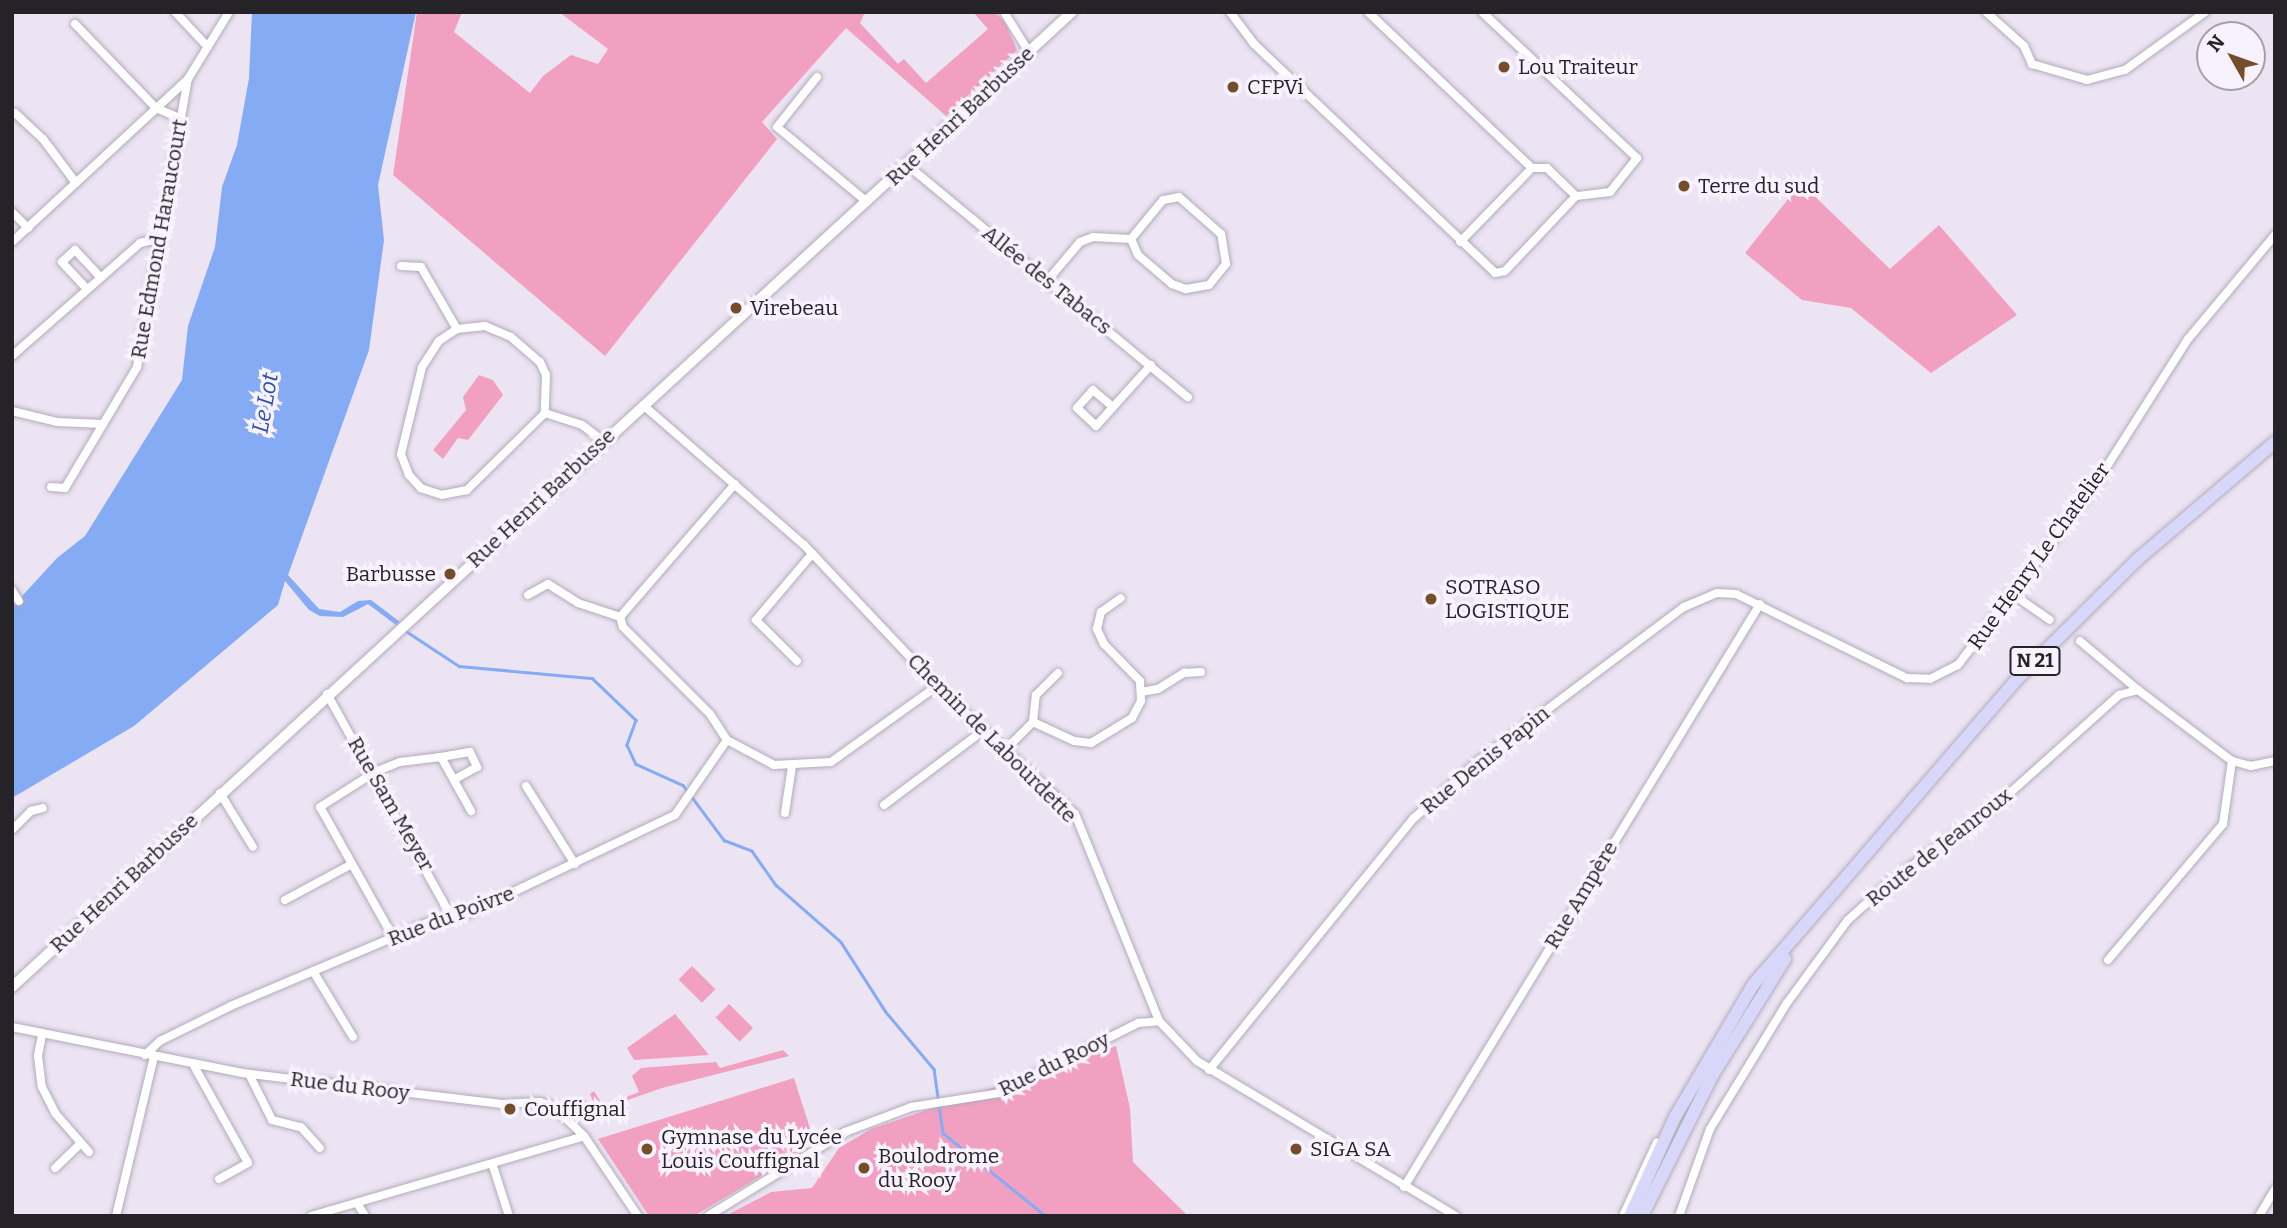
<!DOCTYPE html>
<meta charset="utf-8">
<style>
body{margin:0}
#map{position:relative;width:2287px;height:1228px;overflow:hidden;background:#ece4f3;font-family:Bitter,serif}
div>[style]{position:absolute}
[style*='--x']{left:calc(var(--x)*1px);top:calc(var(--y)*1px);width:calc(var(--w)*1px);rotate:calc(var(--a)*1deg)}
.green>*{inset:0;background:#f2a0c2;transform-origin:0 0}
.water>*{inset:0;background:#85abf5}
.stream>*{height:2.5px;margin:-1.25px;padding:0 1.25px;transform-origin:1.25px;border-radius:1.25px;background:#85abf5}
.roads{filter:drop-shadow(0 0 2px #b2abb9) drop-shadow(0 0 2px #b2abb9)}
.street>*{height:8px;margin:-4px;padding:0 4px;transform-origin:4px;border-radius:4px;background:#fff}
.secondary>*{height:10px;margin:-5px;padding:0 5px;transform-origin:5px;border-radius:5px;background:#fff}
.primary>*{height:12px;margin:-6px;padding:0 6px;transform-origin:6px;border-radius:6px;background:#d8d7f9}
.dots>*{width:19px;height:19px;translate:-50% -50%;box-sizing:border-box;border:4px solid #f8f2fe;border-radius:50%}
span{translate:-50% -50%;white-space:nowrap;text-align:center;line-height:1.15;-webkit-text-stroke:7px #f8f2fe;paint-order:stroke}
.shield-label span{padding:2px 5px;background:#f8f2fe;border:2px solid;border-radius:5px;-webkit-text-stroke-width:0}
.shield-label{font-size:19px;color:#252228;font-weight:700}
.poi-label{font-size:21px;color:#252228}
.left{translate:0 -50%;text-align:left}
.right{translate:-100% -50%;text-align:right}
.street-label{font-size:21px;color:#252228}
.water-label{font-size:23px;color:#2a51a6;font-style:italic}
.frame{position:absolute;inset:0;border:14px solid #252228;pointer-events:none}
.north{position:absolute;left:2196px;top:21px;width:70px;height:70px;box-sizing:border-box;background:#f8f2fe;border:2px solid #a49fa8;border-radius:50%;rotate:310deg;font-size:19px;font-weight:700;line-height:28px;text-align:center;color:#252228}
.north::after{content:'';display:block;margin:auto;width:24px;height:32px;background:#744d2a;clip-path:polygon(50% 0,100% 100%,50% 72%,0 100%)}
</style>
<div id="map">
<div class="green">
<div style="clip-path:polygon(417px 12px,462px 12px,454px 32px,530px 93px,543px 76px,571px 55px,598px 64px,608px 49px,559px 12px,865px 12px,860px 23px,898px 64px,904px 59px,926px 83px,988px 29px,973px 12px,994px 12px,1005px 22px,1017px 50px,946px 116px,846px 28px,762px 122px,777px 139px,605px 356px,393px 175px)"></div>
<div style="clip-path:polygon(1801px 183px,1890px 269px,1939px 225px,2017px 315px,1931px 373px,1851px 308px,1802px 300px,1745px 253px)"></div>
<div style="clip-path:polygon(479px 375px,493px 380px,503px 395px,468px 440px,458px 438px,443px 459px,433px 450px,466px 410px,463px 397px)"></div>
<div style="left:692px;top:966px;width:33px;height:19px;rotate:45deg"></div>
<div style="left:729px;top:1004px;width:34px;height:19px;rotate:45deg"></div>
<div style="clip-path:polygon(675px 1014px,709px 1055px,634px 1060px,627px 1048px)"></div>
<div style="clip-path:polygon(1116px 1046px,1130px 1108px,1133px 1162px,1188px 1216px,725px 1216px,771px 1192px,812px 1188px,839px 1148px,871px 1129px)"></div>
<div style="clip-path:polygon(783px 1050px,789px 1056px,662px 1088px,605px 1108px,607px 1115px,584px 1120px,577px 1106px,585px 1099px,590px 1110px,596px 1107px,590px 1094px,594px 1091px,603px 1106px,639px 1092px,632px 1076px,641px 1068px,716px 1062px,720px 1068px)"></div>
<div style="clip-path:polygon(794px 1078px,815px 1144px,694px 1216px,649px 1216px,598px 1139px)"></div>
</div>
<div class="water">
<div style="clip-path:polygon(252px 12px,416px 12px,378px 185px,384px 240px,369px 350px,288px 575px,319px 609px,340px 612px,358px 601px,371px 600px,400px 622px,396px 625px,368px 604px,343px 617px,320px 616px,309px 610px,285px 581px,278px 605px,134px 726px,12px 798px,12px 607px,57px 558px,85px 536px,182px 380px,188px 326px,215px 247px,222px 187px,237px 145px,249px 78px)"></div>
</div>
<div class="stream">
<div style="--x:406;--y:631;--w:64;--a:33.4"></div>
<div style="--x:459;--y:666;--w:134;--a:5.2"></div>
<div style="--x:592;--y:678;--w:61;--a:43.7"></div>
<div style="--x:636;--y:720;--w:27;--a:110"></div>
<div style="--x:627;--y:745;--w:21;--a:65"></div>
<div style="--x:636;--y:764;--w:51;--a:24.1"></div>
<div style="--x:683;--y:785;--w:69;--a:53.3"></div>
<div style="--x:724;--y:840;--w:30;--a:21"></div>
<div style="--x:752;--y:851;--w:42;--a:54.8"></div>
<div style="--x:776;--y:885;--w:86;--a:41.2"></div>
<div style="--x:841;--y:942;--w:83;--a:57.3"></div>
<div style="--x:886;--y:1012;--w:75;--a:49.9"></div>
<div style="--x:934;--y:1069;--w:65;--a:82"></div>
<div style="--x:943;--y:1133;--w:132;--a:38.9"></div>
</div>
<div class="roads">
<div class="street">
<div style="--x:175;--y:12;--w:48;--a:46.7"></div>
<div style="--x:1004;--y:12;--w:47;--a:58"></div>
<div style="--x:1230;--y:12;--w:39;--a:53"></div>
<div style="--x:1253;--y:43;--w:334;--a:43.5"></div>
<div style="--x:1495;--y:273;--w:10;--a:-11"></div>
<div style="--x:1505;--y:271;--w:103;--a:-46.6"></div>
<div style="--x:1368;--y:12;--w:226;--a:43.6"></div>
<div style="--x:1532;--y:168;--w:103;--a:134.2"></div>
<div style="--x:1482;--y:12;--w:213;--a:43.3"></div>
<div style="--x:1637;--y:158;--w:43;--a:128.5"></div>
<div style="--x:1610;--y:192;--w:34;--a:173"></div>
<div style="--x:1986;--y:12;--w:51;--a:41.8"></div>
<div style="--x:2024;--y:46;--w:20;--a:66"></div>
<div style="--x:2032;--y:64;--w:57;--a:16.2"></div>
<div style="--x:2087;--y:80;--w:39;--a:-15"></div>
<div style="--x:2125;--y:70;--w:99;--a:-35.9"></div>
<div style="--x:75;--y:24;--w:117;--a:46"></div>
<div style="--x:156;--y:108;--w:28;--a:23"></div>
<div style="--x:817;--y:77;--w:64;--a:128.7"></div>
<div style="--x:777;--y:127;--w:117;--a:39.8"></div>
<div style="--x:15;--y:113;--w:38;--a:43"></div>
<div style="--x:43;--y:139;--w:55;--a:53.1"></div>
<div style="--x:906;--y:164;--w:366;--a:39.6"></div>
<div style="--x:1532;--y:168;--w:15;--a:0"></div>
<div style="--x:1547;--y:168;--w:40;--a:44"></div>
<div style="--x:12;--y:212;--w:23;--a:45"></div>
<div style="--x:12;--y:242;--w:238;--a:-42.8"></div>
<div style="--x:401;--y:266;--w:20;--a:3"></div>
<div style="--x:421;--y:267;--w:72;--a:59.9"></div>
<div style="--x:1047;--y:281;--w:51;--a:-49.8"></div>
<div style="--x:1080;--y:242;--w:14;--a:-21"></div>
<div style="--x:1093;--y:237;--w:38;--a:3"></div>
<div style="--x:1131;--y:239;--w:17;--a:66"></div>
<div style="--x:1138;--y:255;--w:45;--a:40.5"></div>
<div style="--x:1172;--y:284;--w:15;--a:20"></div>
<div style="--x:1186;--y:289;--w:23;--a:-10"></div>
<div style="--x:1209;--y:285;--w:27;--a:-51"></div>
<div style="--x:1226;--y:264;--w:30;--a:-99"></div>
<div style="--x:1221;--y:234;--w:56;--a:-138.6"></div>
<div style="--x:1179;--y:197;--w:16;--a:169"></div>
<div style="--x:1163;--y:200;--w:50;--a:129.4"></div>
<div style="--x:87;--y:289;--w:37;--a:-133"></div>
<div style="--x:62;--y:262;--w:18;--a:-43"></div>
<div style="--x:75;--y:250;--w:37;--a:47"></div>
<div style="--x:485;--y:326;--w:28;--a:23"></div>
<div style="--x:511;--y:337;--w:38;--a:41"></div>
<div style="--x:540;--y:362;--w:14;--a:65"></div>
<div style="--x:546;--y:375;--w:38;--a:92"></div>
<div style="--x:545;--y:413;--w:110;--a:135.4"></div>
<div style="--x:467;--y:490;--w:25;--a:169"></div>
<div style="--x:442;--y:495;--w:22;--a:-162"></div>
<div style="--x:421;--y:488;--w:18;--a:-133"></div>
<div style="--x:409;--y:475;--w:22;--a:-111"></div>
<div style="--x:401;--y:454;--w:89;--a:-76.4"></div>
<div style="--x:422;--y:367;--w:31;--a:-57"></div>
<div style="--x:439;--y:341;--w:22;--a:-34"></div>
<div style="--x:457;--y:329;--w:28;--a:-6"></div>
<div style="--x:12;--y:356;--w:171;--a:-41.4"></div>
<div style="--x:140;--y:243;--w:23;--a:-13"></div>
<div style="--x:643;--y:405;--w:213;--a:41"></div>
<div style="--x:804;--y:545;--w:201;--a:46.6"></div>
<div style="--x:942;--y:691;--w:181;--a:42.8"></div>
<div style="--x:1075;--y:814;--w:223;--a:67.9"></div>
<div style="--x:1159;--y:1021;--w:55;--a:46.5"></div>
<div style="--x:1197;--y:1061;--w:302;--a:30.9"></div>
<div style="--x:1113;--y:407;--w:26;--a:-140"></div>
<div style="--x:1093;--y:390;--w:24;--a:132"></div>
<div style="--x:1077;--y:408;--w:26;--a:43"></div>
<div style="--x:1096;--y:426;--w:82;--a:-48"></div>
<div style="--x:12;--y:411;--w:46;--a:13.7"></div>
<div style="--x:57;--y:422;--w:46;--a:2.5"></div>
<div style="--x:545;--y:413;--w:39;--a:18"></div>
<div style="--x:582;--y:425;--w:25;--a:37"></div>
<div style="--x:735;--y:484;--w:176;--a:130.8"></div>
<div style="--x:620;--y:617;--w:10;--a:73"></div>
<div style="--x:623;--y:627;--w:123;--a:45"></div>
<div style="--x:710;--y:714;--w:31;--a:57"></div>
<div style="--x:727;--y:740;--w:53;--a:28"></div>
<div style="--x:774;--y:765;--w:57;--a:-3"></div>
<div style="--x:831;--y:762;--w:130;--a:-35.6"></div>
<div style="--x:51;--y:487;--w:14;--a:4"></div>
<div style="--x:65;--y:488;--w:141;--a:-59.2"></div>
<div style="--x:137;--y:367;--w:292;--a:-80"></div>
<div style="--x:188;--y:79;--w:79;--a:-58.5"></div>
<div style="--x:12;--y:590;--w:13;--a:58"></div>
<div style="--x:2011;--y:593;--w:47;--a:34.7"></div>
<div style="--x:528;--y:595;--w:23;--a:-29"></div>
<div style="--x:548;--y:584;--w:36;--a:32"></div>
<div style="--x:578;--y:603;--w:44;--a:18.4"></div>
<div style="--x:2080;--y:641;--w:76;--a:40.2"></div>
<div style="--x:797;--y:661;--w:58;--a:-135"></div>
<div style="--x:756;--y:620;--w:87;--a:-49.7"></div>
<div style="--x:1141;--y:692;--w:17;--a:-10"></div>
<div style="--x:1158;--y:689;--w:31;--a:-32"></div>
<div style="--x:1184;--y:673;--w:17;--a:-3"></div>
<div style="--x:327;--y:694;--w:254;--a:60.8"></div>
<div style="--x:1033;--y:722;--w:27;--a:-84"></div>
<div style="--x:1036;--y:695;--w:31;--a:-45"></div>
<div style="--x:1005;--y:750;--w:40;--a:-45"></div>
<div style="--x:1033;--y:722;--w:45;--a:24.9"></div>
<div style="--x:1074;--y:741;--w:17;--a:7"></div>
<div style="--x:1091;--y:743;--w:48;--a:-31.4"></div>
<div style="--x:1132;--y:718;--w:19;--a:-62"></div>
<div style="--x:1141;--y:701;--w:20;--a:-93"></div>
<div style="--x:1140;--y:681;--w:52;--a:-134.2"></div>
<div style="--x:1104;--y:644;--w:17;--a:-115"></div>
<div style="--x:1097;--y:629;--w:17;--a:-77"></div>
<div style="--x:1101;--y:612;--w:24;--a:-35"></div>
<div style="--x:441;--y:757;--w:29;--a:-10"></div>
<div style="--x:470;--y:752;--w:17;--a:65"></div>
<div style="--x:477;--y:767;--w:26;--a:151"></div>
<div style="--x:526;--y:786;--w:92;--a:57.9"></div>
<div style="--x:220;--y:793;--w:63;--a:58.6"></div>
<div style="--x:884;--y:805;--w:125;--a:-36.9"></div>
<div style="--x:785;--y:813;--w:48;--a:-81.5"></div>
<div style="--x:12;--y:830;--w:27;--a:-45"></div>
<div style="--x:31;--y:811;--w:12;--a:-14"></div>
<div style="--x:285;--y:900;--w:76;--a:-28.2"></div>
<div style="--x:393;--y:937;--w:149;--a:-119.3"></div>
<div style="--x:320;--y:807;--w:65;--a:-32.5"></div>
<div style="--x:375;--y:772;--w:27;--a:-22"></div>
<div style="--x:400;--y:762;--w:41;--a:-7"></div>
<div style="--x:441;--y:757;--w:62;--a:60.9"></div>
<div style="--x:2108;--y:960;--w:178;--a:-49.8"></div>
<div style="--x:2223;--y:824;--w:64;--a:-81.9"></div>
<div style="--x:313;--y:971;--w:77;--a:58.8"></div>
<div style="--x:12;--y:1027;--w:235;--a:11.3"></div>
<div style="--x:242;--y:1073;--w:262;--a:6.8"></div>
<div style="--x:502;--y:1104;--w:38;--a:-3"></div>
<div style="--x:540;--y:1102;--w:15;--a:20"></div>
<div style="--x:554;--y:1107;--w:42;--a:44"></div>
<div style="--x:584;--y:1136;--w:97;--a:56"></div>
<div style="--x:42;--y:1035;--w:21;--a:101"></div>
<div style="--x:38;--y:1056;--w:31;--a:83"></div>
<div style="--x:42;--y:1087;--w:29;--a:63"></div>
<div style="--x:55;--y:1113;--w:40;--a:49"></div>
<div style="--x:81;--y:1143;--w:36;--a:136"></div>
<div style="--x:145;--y:1055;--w:21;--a:-43"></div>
<div style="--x:160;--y:1041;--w:81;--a:-26.3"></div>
<div style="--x:233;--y:1005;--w:216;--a:-22.9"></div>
<div style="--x:432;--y:921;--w:31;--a:-9"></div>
<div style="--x:463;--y:916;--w:235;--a:-25.5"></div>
<div style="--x:675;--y:815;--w:91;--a:-55.3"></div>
<div style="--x:193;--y:1064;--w:113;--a:60.9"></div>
<div style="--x:248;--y:1163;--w:33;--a:151"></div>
<div style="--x:1209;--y:1070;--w:325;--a:-50.9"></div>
<div style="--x:1414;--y:818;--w:83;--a:-41.6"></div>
<div style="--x:1476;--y:763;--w:260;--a:-36.9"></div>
<div style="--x:1684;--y:607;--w:36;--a:-23"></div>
<div style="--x:1717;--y:593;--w:19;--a:3"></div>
<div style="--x:1736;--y:594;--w:191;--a:26.2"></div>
<div style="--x:1907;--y:678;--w:23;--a:2"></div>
<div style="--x:1930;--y:679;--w:31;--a:-27"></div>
<div style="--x:1958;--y:665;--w:226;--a:-52.7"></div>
<div style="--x:2095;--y:485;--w:173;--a:-57.5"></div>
<div style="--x:2188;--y:339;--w:136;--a:-50.1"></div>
<div style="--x:249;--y:1074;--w:51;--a:63.4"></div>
<div style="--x:272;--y:1120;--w:30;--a:14"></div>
<div style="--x:301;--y:1127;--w:28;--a:48"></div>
<div style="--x:81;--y:1143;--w:12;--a:48"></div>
<div style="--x:493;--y:1166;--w:52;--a:72.3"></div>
<div style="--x:1404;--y:1187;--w:683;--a:-58.59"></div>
<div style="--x:357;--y:1203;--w:15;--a:58"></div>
<div style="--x:116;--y:1216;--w:164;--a:-76.6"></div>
<div style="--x:311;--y:1216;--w:284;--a:-16.3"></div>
<div style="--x:708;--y:1216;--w:161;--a:-31.5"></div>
<div style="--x:845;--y:1132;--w:71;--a:-20.7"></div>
<div style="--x:911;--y:1107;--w:89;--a:-9"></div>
<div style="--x:999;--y:1093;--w:156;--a:-26.7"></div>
<div style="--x:1138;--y:1023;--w:21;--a:-5"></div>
<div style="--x:1623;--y:1216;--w:81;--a:-65.3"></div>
<div style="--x:1679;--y:1216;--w:92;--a:-70.4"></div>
<div style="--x:1710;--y:1129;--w:148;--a:-58.6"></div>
<div style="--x:1787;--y:1003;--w:103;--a:-53.7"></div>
<div style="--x:1848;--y:920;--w:57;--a:-42.1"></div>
<div style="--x:1890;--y:882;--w:137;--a:-36.1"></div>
<div style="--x:2001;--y:801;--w:159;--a:-41.9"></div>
<div style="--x:2119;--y:695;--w:20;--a:-15"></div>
<div style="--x:2138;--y:690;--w:118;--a:37.1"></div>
<div style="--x:2232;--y:761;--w:20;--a:15"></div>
<div style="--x:2251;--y:766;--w:25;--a:-12"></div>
<div style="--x:2259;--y:1216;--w:31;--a:-59"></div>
</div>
<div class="secondary">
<div style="--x:12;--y:987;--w:1440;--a:-42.61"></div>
</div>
<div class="primary">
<div style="--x:1630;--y:1216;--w:109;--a:-65.6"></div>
<div style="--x:1675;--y:1117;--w:153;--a:-59.4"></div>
<div style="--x:1753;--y:985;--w:406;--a:-49.2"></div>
<div style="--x:2018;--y:678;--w:169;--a:-44.8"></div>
<div style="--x:2138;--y:559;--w:180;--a:-40.5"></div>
<div style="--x:1642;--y:1216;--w:157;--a:-63.4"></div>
<div style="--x:1712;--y:1076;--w:138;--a:-58"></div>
</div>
</div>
<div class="dots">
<div style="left:1504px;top:67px;background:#744d2a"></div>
<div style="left:1233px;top:87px;background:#744d2a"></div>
<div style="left:1684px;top:186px;background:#744d2a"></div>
<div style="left:736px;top:308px;background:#744d2a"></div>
<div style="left:450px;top:574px;background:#744d2a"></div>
<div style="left:1431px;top:599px;background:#744d2a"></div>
<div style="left:510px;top:1109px;background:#744d2a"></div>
<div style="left:647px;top:1149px;background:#744d2a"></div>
<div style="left:1296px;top:1149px;background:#744d2a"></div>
<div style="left:864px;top:1168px;background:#744d2a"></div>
</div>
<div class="shield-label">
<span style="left:2035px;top:661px">N 21</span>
</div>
<div class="poi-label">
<span class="left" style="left:1518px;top:67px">Lou Traiteur</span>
<span class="left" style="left:1247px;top:87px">CFPVi</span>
<span class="left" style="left:1698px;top:186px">Terre du sud</span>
<span class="left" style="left:750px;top:308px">Virebeau</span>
<span class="right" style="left:436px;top:574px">Barbusse</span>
<span class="left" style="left:1445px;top:599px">SOTRASO<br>LOGISTIQUE</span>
<span class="left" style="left:524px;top:1109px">Couffignal</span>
<span class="left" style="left:661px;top:1149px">Gymnase du Lycée<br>Louis Couffignal</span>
<span class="left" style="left:1310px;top:1149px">SIGA SA</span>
<span class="left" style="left:878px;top:1168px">Boulodrome<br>du Rooy</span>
</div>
<div class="street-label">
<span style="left:960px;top:116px;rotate:-43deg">Rue Henri Barbusse</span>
<span style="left:159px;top:239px;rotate:-80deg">Rue Edmond Haraucourt</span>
<span style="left:1047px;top:280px;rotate:39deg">Allée des Tabacs</span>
<span style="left:541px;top:498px;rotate:-43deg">Rue Henri Barbusse</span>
<span style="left:2039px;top:556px;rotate:-54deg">Rue Henry Le Chatelier</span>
<span style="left:992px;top:738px;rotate:45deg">Chemin de Labourdette</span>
<span style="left:1485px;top:760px;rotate:-39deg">Rue Denis Papin</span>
<span style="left:391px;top:804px;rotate:60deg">Rue Sam Meyer</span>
<span style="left:1939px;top:847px;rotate:-38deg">Route de Jeanroux</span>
<span style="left:124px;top:883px;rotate:-43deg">Rue Henri Barbusse</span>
<span style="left:1581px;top:895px;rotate:-59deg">Rue Ampère</span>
<span style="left:451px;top:916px;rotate:-21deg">Rue du Poivre</span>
<span style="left:1054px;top:1064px;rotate:-26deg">Rue du Rooy</span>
<span style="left:350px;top:1086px;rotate:7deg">Rue du Rooy</span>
</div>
<div class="water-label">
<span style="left:265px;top:403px;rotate:-80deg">Le Lot</span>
</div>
<div class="frame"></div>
<div class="north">N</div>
</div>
